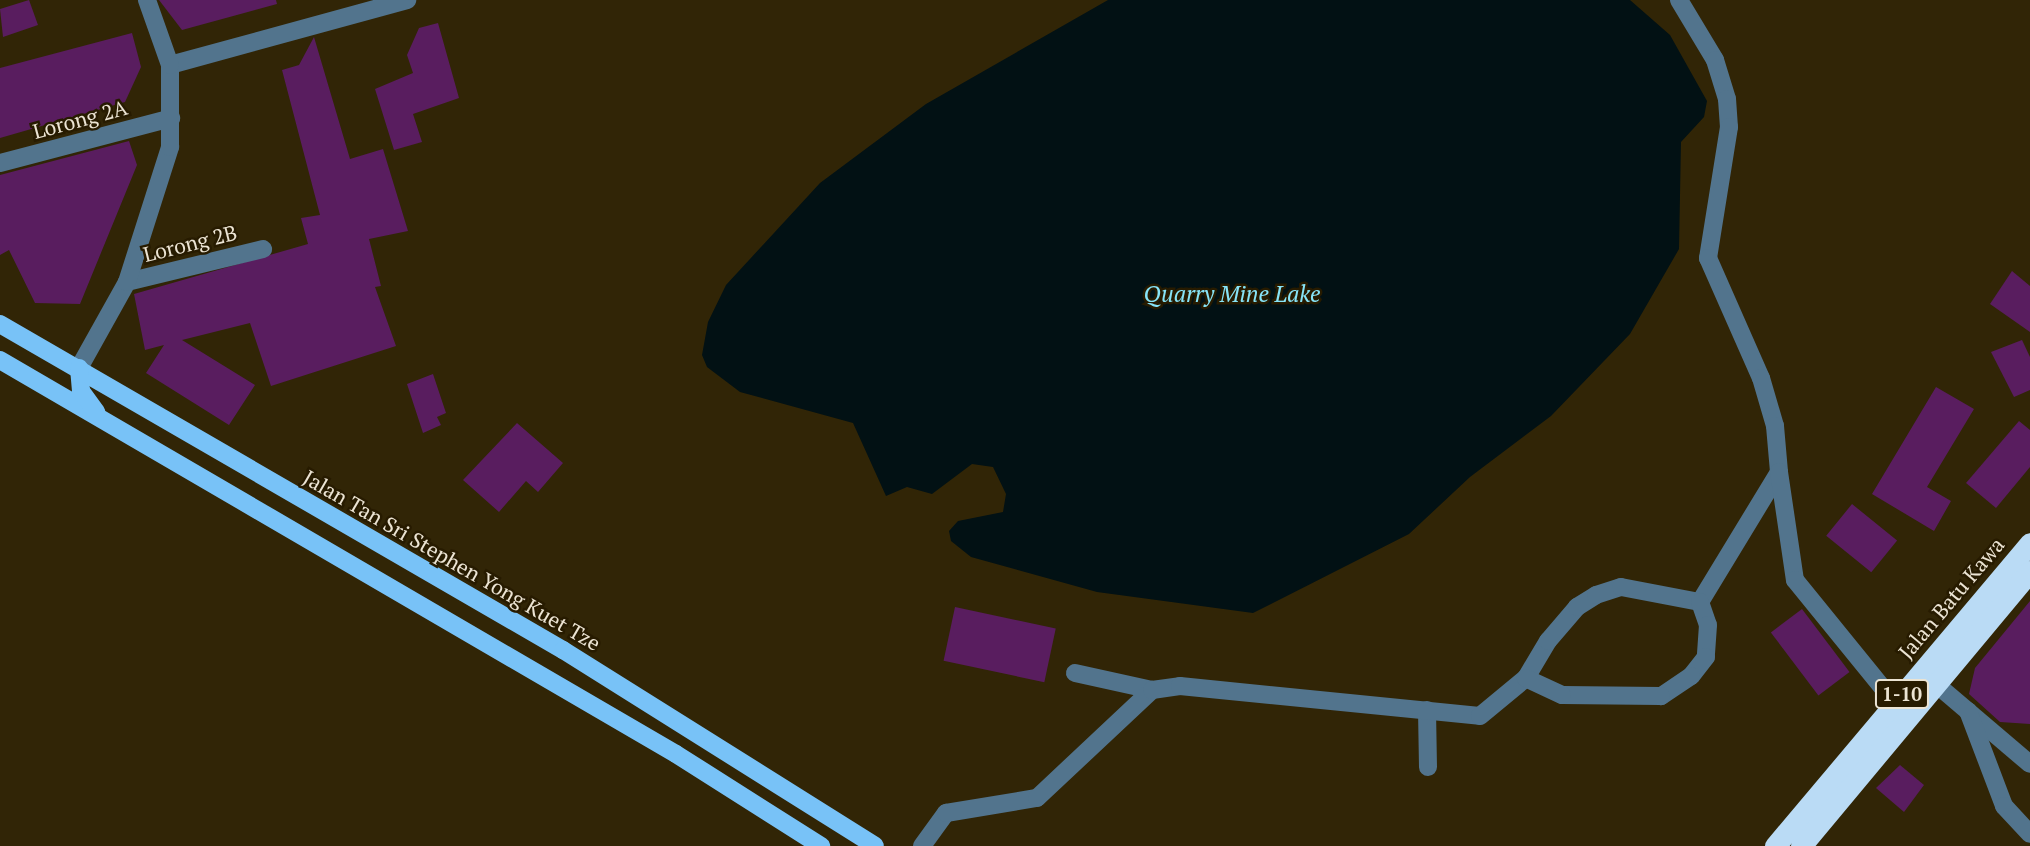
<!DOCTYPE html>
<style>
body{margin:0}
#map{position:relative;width:2030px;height:846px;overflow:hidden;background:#312506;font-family:"PT Serif",serif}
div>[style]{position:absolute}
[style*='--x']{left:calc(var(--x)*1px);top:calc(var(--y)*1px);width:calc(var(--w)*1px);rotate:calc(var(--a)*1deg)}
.water>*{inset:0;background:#021114}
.building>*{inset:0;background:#591d5f;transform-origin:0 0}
.minor>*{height:18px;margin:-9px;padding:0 9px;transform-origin:9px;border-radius:9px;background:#52748d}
.major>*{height:18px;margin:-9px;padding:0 9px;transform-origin:9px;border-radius:9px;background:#78c2f7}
.highway>*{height:21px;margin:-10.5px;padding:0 10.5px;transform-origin:10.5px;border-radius:10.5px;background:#badbf5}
span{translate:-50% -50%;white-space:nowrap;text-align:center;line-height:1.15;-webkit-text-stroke:5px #271b00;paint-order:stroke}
.shield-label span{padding:2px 5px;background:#271b00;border:2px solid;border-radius:5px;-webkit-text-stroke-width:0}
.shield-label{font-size:19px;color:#ece4d3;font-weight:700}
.street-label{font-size:21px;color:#ece4d3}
.water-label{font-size:23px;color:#87e4f7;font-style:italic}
</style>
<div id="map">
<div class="water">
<div style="clip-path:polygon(1108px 0,1630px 0,1670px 35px,1707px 101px,1704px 117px,1681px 142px,1679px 249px,1630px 334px,1551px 416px,1470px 477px,1409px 534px,1253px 613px,1097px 592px,971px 557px,951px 541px,949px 531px,958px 521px,1003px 512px,1006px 494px,993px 467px,972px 464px,932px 494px,907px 487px,886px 496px,853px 423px,740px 392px,707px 367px,702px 355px,708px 322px,726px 285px,820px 183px,926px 104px)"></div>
</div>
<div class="building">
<div style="clip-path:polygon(29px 0,38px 25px,3px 37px,0 9px)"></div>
<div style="clip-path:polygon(159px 0,276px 0,277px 4px,182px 30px)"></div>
<div style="clip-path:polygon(438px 23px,459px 98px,413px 114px,422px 142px,394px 150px,375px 89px,413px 73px,407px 55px,419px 28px)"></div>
<div style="clip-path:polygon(132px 33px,141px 67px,125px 102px,0 138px,0 68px)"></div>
<div style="clip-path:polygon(314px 37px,350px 159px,383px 149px,408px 231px,369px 239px,381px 286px,375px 287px,396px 346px,271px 386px,250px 323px,182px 340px,255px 385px,229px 425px,146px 373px,164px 345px,145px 350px,134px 294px,308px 244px,301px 218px,320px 215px,282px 70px,299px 65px)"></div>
<div style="clip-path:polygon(129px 141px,137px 165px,80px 304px,35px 303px,9px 250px,0 255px,0 175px)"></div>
<div style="clip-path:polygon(2012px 271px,2030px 286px,2030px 332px,1990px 304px)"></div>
<div style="clip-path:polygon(2022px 340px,2030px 357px,2030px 390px,2014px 397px,1991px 352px)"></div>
<div style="clip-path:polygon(433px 374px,446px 413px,437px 417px,441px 425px,423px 433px,407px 384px)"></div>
<div style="clip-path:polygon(1936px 387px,1974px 409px,1927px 487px,1951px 501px,1934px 531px,1872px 494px)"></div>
<div style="clip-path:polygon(2019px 421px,2030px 430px,2030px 467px,1996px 508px,1966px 483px)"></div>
<div style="clip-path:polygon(517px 423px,563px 463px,538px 492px,526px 481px,499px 512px,463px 480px)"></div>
<div style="left:1852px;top:504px;width:58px;height:41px;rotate:39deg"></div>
<div style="clip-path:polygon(2030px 601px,2030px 724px,2000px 722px,1969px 694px,1975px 668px)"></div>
<div style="left:955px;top:607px;width:103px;height:55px;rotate:12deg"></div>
<div style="left:1802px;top:609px;width:79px;height:39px;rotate:53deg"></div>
<div style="clip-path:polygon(1900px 765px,1924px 785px,1904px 812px,1876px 788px)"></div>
</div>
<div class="minor">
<div style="--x:1679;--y:0;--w:70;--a:59"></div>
<div style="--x:1715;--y:60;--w:41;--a:72.9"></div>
<div style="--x:1727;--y:99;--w:28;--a:86"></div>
<div style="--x:1729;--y:127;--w:133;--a:99.1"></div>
<div style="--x:1708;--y:258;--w:131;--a:66.2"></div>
<div style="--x:1761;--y:378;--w:50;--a:73.7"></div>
<div style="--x:1775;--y:426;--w:46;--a:85"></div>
<div style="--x:170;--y:65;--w:246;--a:-15.3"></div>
<div style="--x:0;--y:163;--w:177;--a:-14.7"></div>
<div style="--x:127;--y:282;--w:140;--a:-13.6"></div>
<div style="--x:79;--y:368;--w:98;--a:-60.8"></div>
<div style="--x:127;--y:282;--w:142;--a:-72.3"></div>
<div style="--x:170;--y:147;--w:82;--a:-90"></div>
<div style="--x:170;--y:65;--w:69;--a:-109.5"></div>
<div style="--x:1700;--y:602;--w:152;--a:-58.7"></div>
<div style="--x:1779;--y:472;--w:109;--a:81.6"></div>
<div style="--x:1795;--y:580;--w:159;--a:50.9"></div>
<div style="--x:1075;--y:673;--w:79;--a:12.4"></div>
<div style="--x:1936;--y:684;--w:123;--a:40.4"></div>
<div style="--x:1427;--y:710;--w:57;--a:89"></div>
<div style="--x:1968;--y:711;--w:102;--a:69.2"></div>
<div style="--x:2004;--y:806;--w:38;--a:47"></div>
<div style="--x:922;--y:846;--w:41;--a:-54"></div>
<div style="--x:946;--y:813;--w:92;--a:-9.4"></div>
<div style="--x:1037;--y:798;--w:158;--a:-43.2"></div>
<div style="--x:1152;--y:690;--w:28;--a:-8"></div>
<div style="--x:1180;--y:686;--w:301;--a:5.7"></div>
<div style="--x:1480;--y:716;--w:60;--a:-39.6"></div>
<div style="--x:1526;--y:678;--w:43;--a:-59.3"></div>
<div style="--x:1548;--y:641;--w:45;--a:-49.5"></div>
<div style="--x:1577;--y:607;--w:22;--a:-32"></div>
<div style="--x:1596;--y:595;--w:26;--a:-18"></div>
<div style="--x:1621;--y:587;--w:80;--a:10.8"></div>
<div style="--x:1700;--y:602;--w:24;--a:71"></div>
<div style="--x:1708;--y:625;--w:32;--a:94"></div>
<div style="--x:1706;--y:657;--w:24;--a:128"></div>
<div style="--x:1691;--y:676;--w:36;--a:146"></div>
<div style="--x:1661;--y:696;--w:99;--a:-179.4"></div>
<div style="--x:1562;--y:695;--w:40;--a:-155"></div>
</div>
<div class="major">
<div style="--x:0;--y:324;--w:651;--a:30.07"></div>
<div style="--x:563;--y:650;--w:368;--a:32.1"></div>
<div style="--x:0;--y:360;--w:782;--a:30.24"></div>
<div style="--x:676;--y:754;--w:172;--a:32.4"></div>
<div style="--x:79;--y:368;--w:23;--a:85"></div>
<div style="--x:81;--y:391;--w:26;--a:54"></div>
</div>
<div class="highway">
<div style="--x:1775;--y:846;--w:396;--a:-49.9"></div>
<div style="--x:1801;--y:846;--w:358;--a:-50.2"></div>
</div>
<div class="shield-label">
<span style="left:1902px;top:694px">1-10</span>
</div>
<div class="street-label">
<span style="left:80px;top:119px;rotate:-15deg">Lorong 2A</span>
<span style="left:190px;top:243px;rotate:-14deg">Lorong 2B</span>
<span style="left:452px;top:560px;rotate:30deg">Jalan Tan Sri Stephen Yong Kuet Tze</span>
<span style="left:1951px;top:598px;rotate:-50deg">Jalan Batu Kawa</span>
</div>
<div class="water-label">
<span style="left:1232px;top:294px">Quarry Mine Lake</span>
</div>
</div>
